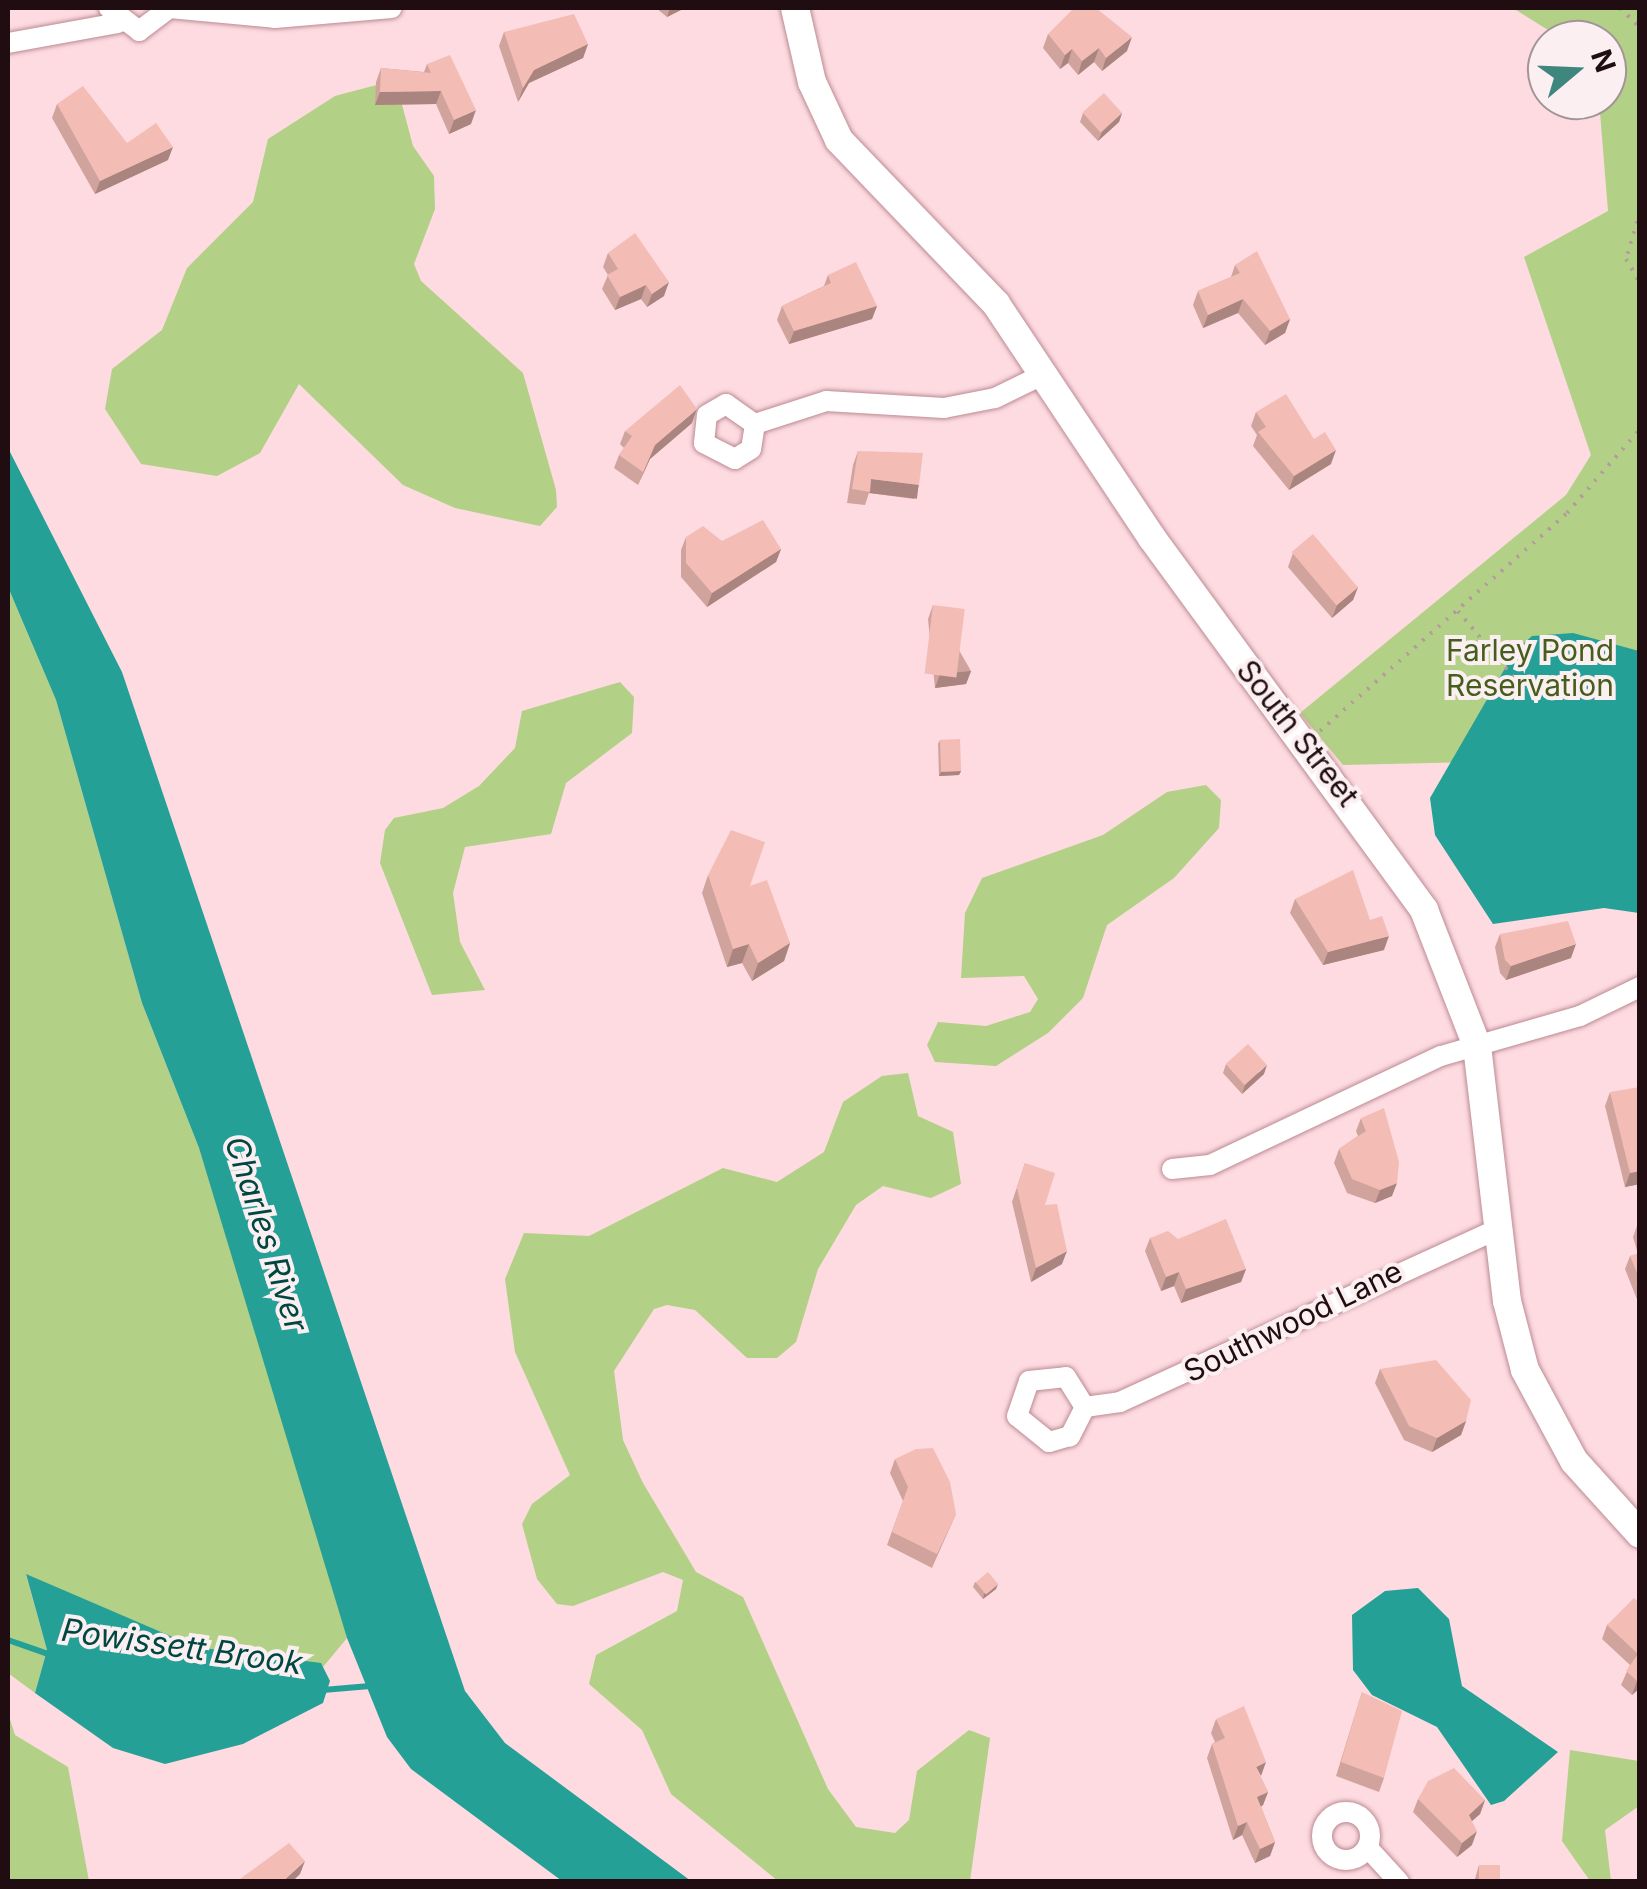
<!DOCTYPE html>
<style>
body{margin:0}
#map{position:relative;width:1647px;height:1889px;overflow:hidden;background:#fddbe1;font-family:Inter,sans-serif}
div>[style]{position:absolute}
[style*='--x']{left:calc(var(--x)*1px);top:calc(var(--y)*1px);width:calc(var(--w)*1px);rotate:calc(var(--a)*1deg)}
.green>*{inset:0;background:#b2d086}
.water>*{inset:0;background:#24a097}
.stream>*{height:6px;margin:-3px;padding:0 3px;transform-origin:3px;border-radius:3px;background:#24a097}
.path>*{height:4px;margin-top:-2px;transform-origin:0;background:repeating-linear-gradient(90deg,#b79aa0 0 2.5px,transparent 0 10.5px)}
.roads{filter:drop-shadow(0 0 2px #bd8a93) drop-shadow(0 0 2px #bd8a93)}
.street>*{height:20px;margin:-10px;padding:0 10px;transform-origin:10px;border-radius:10px;background:#fff}
.street>.ring{margin:-10px;padding:0;box-sizing:content-box;background:none;border:20px solid #fff;border-radius:50%}
.secondary>*{height:28px;margin:-14px;padding:0 14px;transform-origin:14px;border-radius:14px;background:#fff}
.wall>*{inset:0;background:#d1a39d}
.shaded-wall>*{inset:0;background:#aa847f;transform-origin:0 0}
.building>*{inset:0;background:#f3bdb6;transform-origin:0 0}
span{translate:-50% -50%;white-space:nowrap;text-align:center;line-height:1.15;-webkit-text-stroke:8px #fbeff1;paint-order:stroke}
.park-label{font-size:30px;color:#465e1c}
.street-label{font-size:30px;color:#1f0d11}
.water-label{font-size:32px;color:#004742;font-style:italic}
.frame{position:absolute;inset:0;border:10px solid #1f0d11;pointer-events:none}
.north{position:absolute;left:1527px;top:20px;width:100px;height:100px;box-sizing:border-box;background:#fbeff1;border:2px solid #a39597;border-radius:50%;rotate:71deg;font-size:28px;font-weight:700;line-height:40px;text-align:center;color:#1f0d11}
.north::after{content:'';display:block;margin:auto;width:35px;height:45px;background:#3f867f;clip-path:polygon(50% 0,100% 100%,50% 72%,0 100%)}
</style>
<div id="map">
<div class="green">
<div style="clip-path:polygon(1513px 8px,1639px 8px,1639px 861px,1474px 762px,1343px 765px,1300px 713px,1566px 495px,1591px 455px,1524px 257px,1608px 211px,1599px 100px,1607px 100px,1607px 40px,1564px 40px)"></div>
<div style="clip-path:polygon(384px 83px,400px 97px,413px 146px,434px 176px,435px 209px,414px 264px,421px 281px,523px 373px,556px 490px,557px 507px,540px 526px,455px 508px,403px 485px,299px 384px,260px 453px,217px 476px,141px 464px,105px 409px,112px 369px,162px 330px,187px 268px,253px 202px,268px 139px,335px 96px)"></div>
<div style="clip-path:polygon(8px 587px,56px 700px,142px 1003px,199px 1148px,345px 1620px,347px 1638px,323px 1667px,196px 1647px,26px 1575px,47px 1650px,35px 1693px,8px 1673px)"></div>
<div style="clip-path:polygon(620px 682px,634px 697px,632px 733px,566px 783px,551px 834px,465px 847px,453px 893px,460px 942px,485px 990px,432px 995px,380px 863px,385px 830px,394px 818px,443px 808px,479px 786px,515px 748px,522px 711px)"></div>
<div style="clip-path:polygon(1206px 785px,1221px 800px,1219px 828px,1174px 878px,1107px 925px,1083px 998px,1048px 1033px,996px 1066px,935px 1062px,927px 1045px,938px 1022px,986px 1026px,1030px 1012px,1038px 999px,1024px 976px,961px 978px,965px 913px,982px 878px,1103px 835px,1167px 792px)"></div>
<div style="clip-path:polygon(908px 1073px,918px 1116px,953px 1132px,961px 1184px,931px 1198px,883px 1186px,856px 1205px,818px 1269px,796px 1342px,777px 1358px,747px 1358px,695px 1310px,667px 1305px,654px 1309px,614px 1371px,623px 1440px,643px 1483px,696px 1572px,743px 1597px,828px 1789px,856px 1827px,895px 1833px,909px 1820px,917px 1771px,969px 1730px,990px 1738px,970px 1881px,778px 1881px,671px 1794px,642px 1730px,589px 1684px,596px 1655px,677px 1611px,683px 1580px,663px 1572px,573px 1606px,557px 1604px,537px 1579px,522px 1524px,532px 1504px,570px 1475px,515px 1352px,505px 1279px,524px 1233px,589px 1236px,723px 1168px,777px 1182px,824px 1152px,843px 1102px,882px 1076px)"></div>
<div style="clip-path:polygon(8px 1713px,15px 1735px,68px 1767px,89px 1881px,8px 1881px)"></div>
<div style="clip-path:polygon(1570px 1750px,1639px 1761px,1639px 1806px,1605px 1830px,1611px 1881px,1590px 1881px,1562px 1841px)"></div>
</div>
<div class="water">
<div style="clip-path:polygon(8px 448px,122px 672px,465px 1691px,505px 1743px,691px 1881px,562px 1881px,411px 1769px,387px 1737px,347px 1638px,199px 1148px,142px 1003px,56px 700px,8px 587px)"></div>
<div style="clip-path:polygon(1573px 633px,1639px 651px,1639px 913px,1604px 908px,1493px 924px,1435px 835px,1430px 798px,1515px 651px,1532px 636px)"></div>
<div style="clip-path:polygon(26px 1574px,196px 1647px,321px 1663px,330px 1681px,323px 1703px,243px 1744px,165px 1764px,113px 1748px,35px 1693px,47px 1650px)"></div>
<div style="clip-path:polygon(1418px 1588px,1449px 1619px,1462px 1686px,1558px 1752px,1504px 1801px,1491px 1805px,1437px 1727px,1372px 1695px,1353px 1670px,1352px 1615px,1385px 1591px)"></div>
</div>
<div class="stream">
<div style="--x:8;--y:1640;--w:49;--a:19.2"></div>
<div style="--x:323;--y:1690;--w:47;--a:-4.9"></div>
</div>
<div class="path">
<div style="--x:1620;--y:8;--w:28;--a:44"></div>
<div style="--x:1640;--y:211;--w:50;--a:106.3"></div>
<div style="--x:1626;--y:259;--w:28;--a:60"></div>
<div style="--x:1458;--y:611;--w:95;--a:50.1"></div>
<div style="--x:1320;--y:731;--w:329;--a:-41.4"></div>
<div style="--x:1567;--y:513;--w:111;--a:-49"></div>
</div>
<div class="roads">
<div class="street">
<div style="--x:109;--y:8;--w:38;--a:37"></div>
<div style="--x:139;--y:31;--w:38;--a:-37"></div>
<div style="--x:170;--y:8;--w:105;--a:5.4"></div>
<div style="--x:275;--y:18;--w:117;--a:-4.9"></div>
<div style="--x:8;--y:43;--w:112;--a:-10.3"></div>
<div style="--x:755;--y:424;--w:25;--a:99"></div>
<div style="--x:751;--y:449;--w:19;--a:148"></div>
<div style="--x:735;--y:459;--w:35;--a:-153"></div>
<div style="--x:704;--y:443;--w:28;--a:-84"></div>
<div style="--x:707;--y:415;--w:22;--a:-30"></div>
<div style="--x:726;--y:404;--w:35;--a:35"></div>
<div style="--x:755;--y:424;--w:75;--a:-17.9"></div>
<div style="--x:826;--y:401;--w:118;--a:3.4"></div>
<div style="--x:944;--y:408;--w:52;--a:-11.1"></div>
<div style="--x:995;--y:398;--w:55;--a:-26.1"></div>
<div style="--x:1172;--y:1169;--w:38;--a:-6"></div>
<div style="--x:1210;--y:1165;--w:255;--a:-25.3"></div>
<div style="--x:1441;--y:1056;--w:145;--a:-16.1"></div>
<div style="--x:1580;--y:1016;--w:67;--a:-25.8"></div>
<div style="--x:1085;--y:1407;--w:33;--a:117"></div>
<div style="--x:1070;--y:1436;--w:22;--a:164"></div>
<div style="--x:1049;--y:1442;--w:41;--a:-140.9"></div>
<div style="--x:1017;--y:1416;--w:37;--a:-71"></div>
<div style="--x:1029;--y:1381;--w:37;--a:-6"></div>
<div style="--x:1066;--y:1377;--w:36;--a:58"></div>
<div style="--x:1085;--y:1407;--w:35;--a:-8"></div>
<div style="--x:1120;--y:1402;--w:416;--a:-24.6"></div>
<div class="ring" style="left:1322px;top:1812px;width:28px;height:28px"></div>
<div style="--x:1368;--y:1848;--w:46;--a:47.6"></div>
</div>
<div class="secondary">
<div style="--x:795;--y:8;--w:76;--a:77.1"></div>
<div style="--x:812;--y:82;--w:64;--a:65"></div>
<div style="--x:839;--y:140;--w:227;--a:46.2"></div>
<div style="--x:996;--y:304;--w:281;--a:56.3"></div>
<div style="--x:1152;--y:538;--w:461;--a:53.8"></div>
<div style="--x:1424;--y:910;--w:146;--a:68.7"></div>
<div style="--x:1477;--y:1046;--w:257;--a:83.3"></div>
<div style="--x:1507;--y:1301;--w:71;--a:75.4"></div>
<div style="--x:1525;--y:1370;--w:103;--a:61.7"></div>
<div style="--x:1574;--y:1461;--w:98;--a:47.9"></div>
</div>
</div>
<div class="wall">
<div style="clip-path:polygon(656px 8px,685px 8px,667px 17px)"></div>
<div style="clip-path:polygon(504px 32px,588px 44px,583px 58px,529px 83px,518px 102px,499px 46px)"></div>
<div style="clip-path:polygon(1048px 34px,1127px 51px,1102px 71px,1094px 62px,1078px 75px,1068px 63px,1060px 69px,1043px 48px)"></div>
<div style="clip-path:polygon(427px 64px,471px 124px,449px 134px,436px 104px,375px 105px,376px 82px,381px 68px,424px 72px)"></div>
<div style="clip-path:polygon(57px 104px,127px 143px,168px 160px,95px 194px,52px 118px)"></div>
<div style="clip-path:polygon(1083px 113px,1122px 113px,1119px 122px,1098px 141px,1080px 122px)"></div>
<div style="clip-path:polygon(608px 253px,664px 296px,647px 307px,641px 299px,615px 310px,602px 289px,608px 275px,603px 267px)"></div>
<div style="clip-path:polygon(1235px 265px,1290px 319px,1285px 333px,1265px 345px,1238px 313px,1203px 328px,1193px 305px,1198px 291px,1231px 277px)"></div>
<div style="clip-path:polygon(828px 275px,877px 306px,872px 319px,789px 344px,777px 320px,782px 306px,824px 286px)"></div>
<div style="clip-path:polygon(1256px 412px,1314px 439px,1331px 464px,1289px 490px,1253px 446px,1257px 435px,1251px 426px)"></div>
<div style="clip-path:polygon(692px 423px,650px 459px,638px 485px,614px 468px,619px 455px,624px 448px,620px 444px,625px 431px)"></div>
<div style="clip-path:polygon(858px 451px,919px 485px,914px 499px,869px 493px,865px 505px,847px 503px,853px 465px)"></div>
<div style="clip-path:polygon(686px 537px,722px 541px,781px 549px,776px 562px,707px 607px,681px 577px,681px 550px)"></div>
<div style="clip-path:polygon(1293px 553px,1358px 587px,1353px 600px,1332px 618px,1288px 567px)"></div>
<div style="clip-path:polygon(933px 605px,971px 671px,966px 684px,935px 688px,928px 619px)"></div>
<div style="clip-path:polygon(940px 740px,961px 771px,959px 775px,939px 776px,938px 744px)"></div>
<div style="clip-path:polygon(708px 875px,750px 886px,790px 943px,784px 961px,752px 981px,742px 963px,727px 967px,702px 893px)"></div>
<div style="clip-path:polygon(1295px 899px,1370px 920px,1384px 950px,1323px 965px,1290px 913px)"></div>
<div style="clip-path:polygon(1500px 934px,1571px 958px,1506px 980px,1500px 973px,1495px 947px)"></div>
<div style="clip-path:polygon(1226px 1064px,1264px 1074px,1242px 1094px,1223px 1073px)"></div>
<div style="clip-path:polygon(1610px 1092px,1640px 1184px,1625px 1187px,1605px 1106px)"></div>
<div style="clip-path:polygon(1361px 1118px,1392px 1196px,1375px 1203px,1347px 1193px,1334px 1163px,1339px 1149px,1358px 1136px,1356px 1131px)"></div>
<div style="clip-path:polygon(1025px 1163px,1045px 1205px,1062px 1264px,1031px 1282px,1012px 1202px)"></div>
<div style="clip-path:polygon(1638px 1223px,1640px 1223px,1640px 1307px,1625px 1269px,1630px 1256px,1638px 1254px,1633px 1237px)"></div>
<div style="clip-path:polygon(1150px 1238px,1178px 1239px,1246px 1269px,1241px 1282px,1181px 1303px,1174px 1286px,1161px 1291px,1145px 1251px)"></div>
<div style="clip-path:polygon(1380px 1369px,1466px 1421px,1461px 1435px,1432px 1452px,1404px 1440px,1375px 1383px)"></div>
<div style="clip-path:polygon(895px 1459px,956px 1514px,932px 1568px,887px 1545px,903px 1501px,890px 1473px)"></div>
<div style="clip-path:polygon(975px 1582px,996px 1589px,983px 1599px,973px 1587px)"></div>
<div style="clip-path:polygon(1640px 1603px,1640px 1688px,1632px 1695px,1621px 1685px,1630px 1665px,1602px 1639px,1607px 1625px)"></div>
<div style="clip-path:polygon(1362px 1692px,1384px 1778px,1379px 1792px,1336px 1776px)"></div>
<div style="clip-path:polygon(1216px 1719px,1260px 1776px,1268px 1792px,1263px 1805px,1261px 1807px,1275px 1842px,1270px 1856px,1255px 1863px,1242px 1835px,1233px 1840px,1207px 1758px,1212px 1744px,1215px 1742px,1211px 1733px)"></div>
<div style="clip-path:polygon(1418px 1799px,1485px 1800px,1480px 1814px,1472px 1821px,1472px 1845px,1457px 1857px,1413px 1812px)"></div>
<div style="clip-path:polygon(1479px 1865px,1500px 1882px,1474px 1882px)"></div>
</div>
<div class="shaded-wall">
<div style="clip-path:polygon(670px 8px,685px 8px,667px 17px)"></div>
<div style="clip-path:polygon(1132px 37px,1127px 51px,1102px 71px,1106px 58px)"></div>
<div style="clip-path:polygon(588px 44px,583px 58px,529px 83px,518px 102px,523px 88px,534px 70px)"></div>
<div style="clip-path:polygon(1099px 48px,1094px 62px,1078px 75px,1082px 61px)"></div>
<div style="clip-path:polygon(1072px 49px,1068px 63px,1060px 69px,1065px 55px)"></div>
<div style="clip-path:polygon(441px 91px,436px 104px,375px 105px,380px 92px)"></div>
<div style="clip-path:polygon(476px 110px,471px 124px,449px 134px,454px 120px)"></div>
<div style="clip-path:polygon(1122px 113px,1119px 122px,1098px 141px,1102px 132px)"></div>
<div style="clip-path:polygon(173px 147px,168px 160px,95px 194px,100px 181px)"></div>
<div style="clip-path:polygon(669px 282px,664px 296px,647px 307px,652px 294px)"></div>
<div style="clip-path:polygon(646px 285px,641px 299px,615px 310px,620px 297px)"></div>
<div style="clip-path:polygon(1243px 299px,1238px 313px,1203px 328px,1208px 315px)"></div>
<div style="clip-path:polygon(877px 306px,872px 319px,789px 344px,794px 331px)"></div>
<div style="clip-path:polygon(1290px 319px,1285px 333px,1265px 345px,1270px 331px)"></div>
<div style="clip-path:polygon(697px 409px,692px 423px,650px 459px,638px 485px,655px 445px)"></div>
<div style="clip-path:polygon(1336px 450px,1331px 464px,1289px 490px,1294px 476px)"></div>
<div style="left:871px;top:479px;width:48px;height:14px;rotate:7deg"></div>
<div style="clip-path:polygon(781px 549px,776px 562px,707px 607px,712px 593px)"></div>
<div style="clip-path:polygon(1358px 587px,1353px 600px,1332px 618px,1337px 605px)"></div>
<div style="clip-path:polygon(971px 671px,966px 684px,935px 688px,940px 674px)"></div>
<div style="clip-path:polygon(961px 771px,959px 775px,939px 776px,941px 772px)"></div>
<div style="clip-path:polygon(1389px 936px,1384px 950px,1323px 965px,1328px 952px)"></div>
<div style="clip-path:polygon(790px 943px,784px 961px,752px 981px,758px 963px)"></div>
<div style="clip-path:polygon(749px 944px,742px 963px,727px 967px,733px 949px)"></div>
<div style="clip-path:polygon(1576px 944px,1571px 958px,1506px 980px,1511px 966px)"></div>
<div style="clip-path:polygon(1267px 1065px,1264px 1074px,1242px 1094px,1245px 1085px)"></div>
<div style="clip-path:polygon(1640px 1171px,1640px 1184px,1625px 1187px,1630px 1173px)"></div>
<div style="clip-path:polygon(1397px 1183px,1392px 1196px,1375px 1203px,1380px 1190px)"></div>
<div style="clip-path:polygon(1067px 1251px,1062px 1264px,1031px 1282px,1036px 1268px)"></div>
<div style="clip-path:polygon(1246px 1269px,1241px 1282px,1181px 1303px,1186px 1289px)"></div>
<div style="clip-path:polygon(1179px 1272px,1174px 1286px,1161px 1291px,1166px 1277px)"></div>
<div style="clip-path:polygon(1466px 1421px,1461px 1435px,1432px 1452px,1437px 1438px)"></div>
<div style="clip-path:polygon(998px 1584px,996px 1589px,983px 1599px,984px 1594px)"></div>
<div style="clip-path:polygon(1640px 1679px,1640px 1688px,1632px 1695px,1637px 1681px)"></div>
<div style="clip-path:polygon(1266px 1762px,1261px 1776px,1256px 1767px)"></div>
<div style="clip-path:polygon(1268px 1792px,1263px 1805px,1252px 1811px,1257px 1797px)"></div>
<div style="clip-path:polygon(1485px 1800px,1480px 1814px,1464px 1828px,1469px 1815px)"></div>
<div style="clip-path:polygon(1247px 1822px,1242px 1835px,1233px 1840px,1238px 1826px)"></div>
<div style="clip-path:polygon(1477px 1831px,1472px 1845px,1457px 1857px,1462px 1843px)"></div>
<div style="clip-path:polygon(1275px 1842px,1270px 1856px,1255px 1863px,1260px 1849px)"></div>
<div style="clip-path:polygon(305px 1861px,300px 1874px,292px 1882px,282px 1882px)"></div>
</div>
<div class="building">
<div style="clip-path:polygon(1074px 8px,1096px 8px,1132px 37px,1106px 58px,1099px 48px,1082px 61px,1072px 49px,1065px 55px,1048px 34px)"></div>
<div style="clip-path:polygon(574px 14px,588px 44px,534px 70px,523px 88px,504px 32px)"></div>
<div style="clip-path:polygon(450px 55px,476px 110px,454px 120px,441px 91px,380px 92px,381px 68px,431px 73px,427px 64px)"></div>
<div style="clip-path:polygon(83px 86px,127px 143px,156px 123px,173px 147px,100px 181px,57px 104px)"></div>
<div style="left:1104px;top:93px;width:27px;height:29px;rotate:48deg"></div>
<div style="clip-path:polygon(635px 233px,669px 282px,652px 294px,646px 285px,620px 297px,607px 275px,618px 269px,608px 253px)"></div>
<div style="clip-path:polygon(1257px 251px,1290px 319px,1270px 331px,1243px 299px,1208px 315px,1198px 291px,1240px 273px,1235px 265px)"></div>
<div style="clip-path:polygon(856px 262px,877px 306px,794px 331px,782px 306px,831px 283px,828px 275px)"></div>
<div style="clip-path:polygon(680px 385px,697px 409px,655px 445px,643px 472px,619px 455px,632px 436px,625px 431px)"></div>
<div style="clip-path:polygon(1286px 394px,1314px 439px,1325px 432px,1336px 450px,1294px 476px,1258px 432px,1266px 427px,1256px 412px)"></div>
<div style="clip-path:polygon(858px 451px,923px 453px,919px 485px,871px 479px,870px 492px,852px 489px)"></div>
<div style="clip-path:polygon(763px 520px,781px 549px,712px 593px,686px 563px,686px 537px,703px 526px,722px 541px)"></div>
<div style="left:1313px;top:534px;width:70px;height:28px;rotate:50deg"></div>
<div style="left:933px;top:605px;width:32px;height:69px;rotate:7deg"></div>
<div style="left:960px;top:739px;width:32px;height:20px;rotate:88deg"></div>
<div style="clip-path:polygon(731px 830px,765px 842px,750px 886px,767px 880px,790px 943px,758px 963px,749px 944px,733px 949px,708px 875px)"></div>
<div style="clip-path:polygon(1353px 870px,1370px 920px,1382px 916px,1389px 936px,1328px 952px,1295px 899px)"></div>
<div style="clip-path:polygon(1568px 921px,1576px 944px,1511px 966px,1505px 960px,1500px 934px)"></div>
<div style="left:1248px;top:1044px;width:28px;height:30px;rotate:48deg"></div>
<div style="clip-path:polygon(1640px 1087px,1640px 1171px,1630px 1173px,1610px 1092px)"></div>
<div style="clip-path:polygon(1384px 1108px,1399px 1162px,1397px 1183px,1380px 1190px,1352px 1179px,1339px 1149px,1366px 1131px,1361px 1118px)"></div>
<div style="clip-path:polygon(1025px 1163px,1055px 1173px,1045px 1205px,1057px 1204px,1067px 1251px,1036px 1268px,1017px 1188px)"></div>
<div style="clip-path:polygon(1226px 1219px,1246px 1269px,1186px 1289px,1179px 1272px,1166px 1277px,1150px 1238px,1168px 1231px,1178px 1239px)"></div>
<div style="clip-path:polygon(1640px 1253px,1640px 1280px,1630px 1256px)"></div>
<div style="clip-path:polygon(1436px 1360px,1471px 1400px,1466px 1421px,1437px 1438px,1409px 1426px,1380px 1369px)"></div>
<div style="clip-path:polygon(933px 1448px,950px 1482px,956px 1514px,937px 1554px,892px 1532px,908px 1487px,895px 1459px,916px 1449px)"></div>
<div style="left:988px;top:1572px;width:16px;height:16px;rotate:50deg"></div>
<div style="clip-path:polygon(1634px 1598px,1640px 1603px,1640px 1679px,1637px 1681px,1626px 1671px,1638px 1654px,1607px 1625px)"></div>
<div style="clip-path:polygon(1362px 1692px,1402px 1711px,1384px 1778px,1341px 1762px)"></div>
<div style="clip-path:polygon(1244px 1706px,1266px 1762px,1256px 1767px,1268px 1792px,1257px 1797px,1275px 1842px,1260px 1849px,1247px 1822px,1238px 1826px,1212px 1744px,1225px 1738px,1216px 1719px)"></div>
<div style="clip-path:polygon(1454px 1768px,1485px 1800px,1469px 1815px,1477px 1831px,1462px 1843px,1418px 1799px,1428px 1781px)"></div>
<div style="clip-path:polygon(289px 1843px,305px 1861px,282px 1882px,236px 1882px)"></div>
<div style="left:1479px;top:1865px;width:21px;height:17px"></div>
</div>
<div class="park-label">
<span style="left:1530px;top:667px">Farley Pond<br>Reservation</span>
</div>
<div class="street-label">
<span style="left:1298px;top:733px;rotate:52deg">South Street</span>
<span style="left:1293px;top:1321px;rotate:-26deg">Southwood Lane</span>
</div>
<div class="water-label">
<span style="left:266px;top:1234px;rotate:72deg">Charles River</span>
<span style="left:182px;top:1647px;rotate:8deg">Powissett Brook</span>
</div>
<div class="frame"></div>
<div class="north">N</div>
</div>
